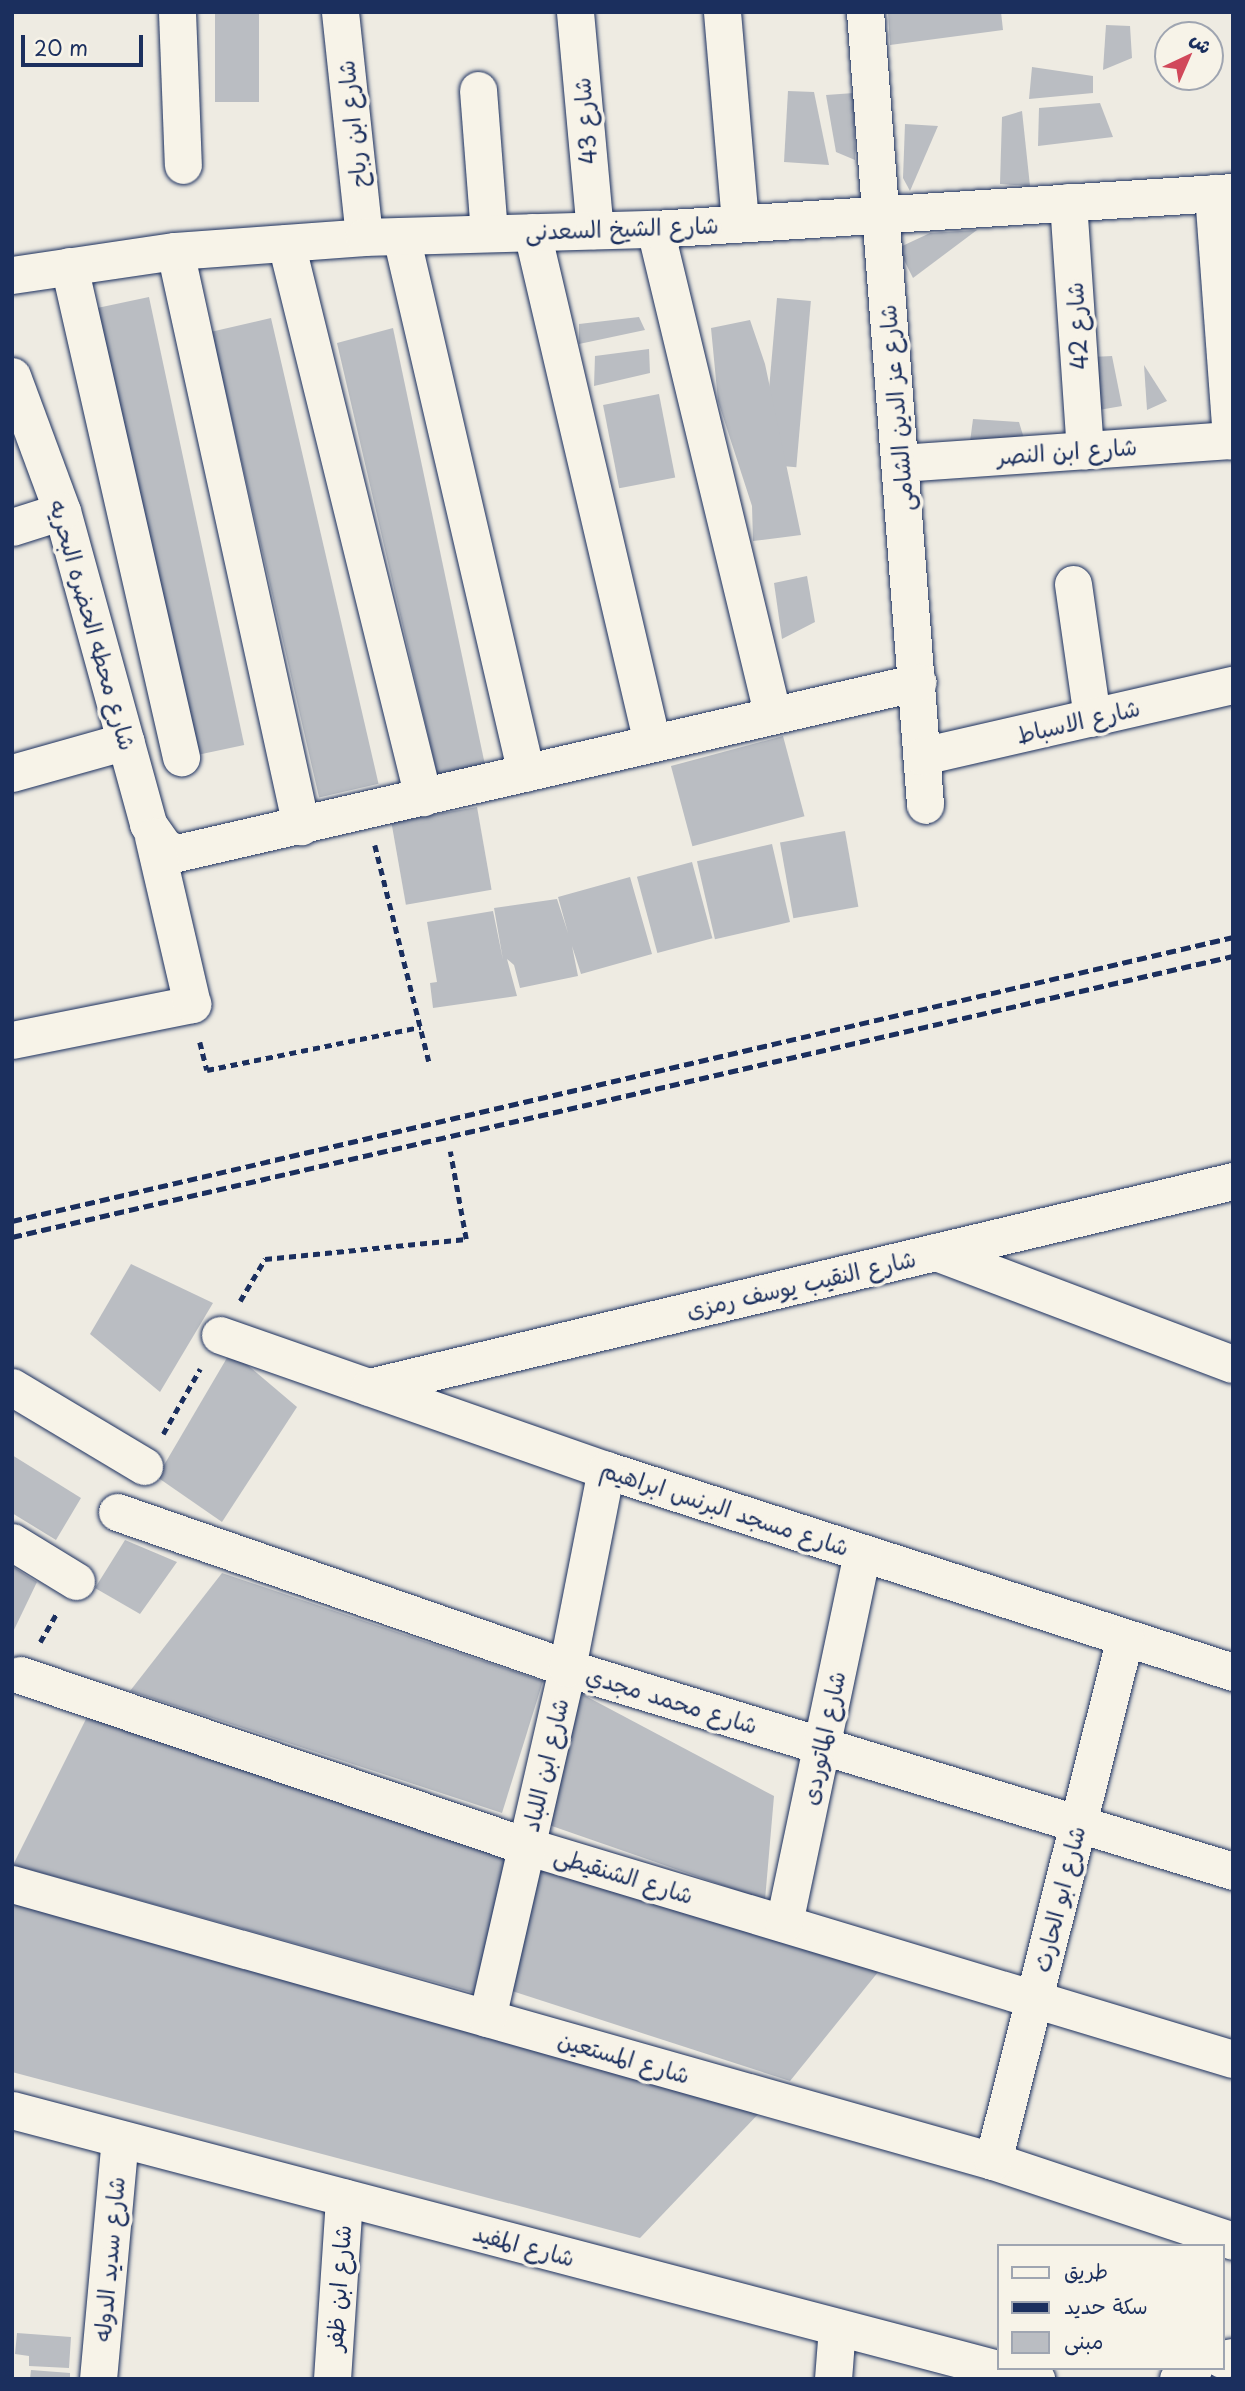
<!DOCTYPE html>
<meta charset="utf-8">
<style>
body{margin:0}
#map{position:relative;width:1245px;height:2391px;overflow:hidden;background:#eeebe2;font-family:"Playpen Sans","Playpen Sans Arabic",sans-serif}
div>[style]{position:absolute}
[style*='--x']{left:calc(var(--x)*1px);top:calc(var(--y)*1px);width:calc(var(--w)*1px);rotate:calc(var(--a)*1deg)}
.building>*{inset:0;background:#babdc2;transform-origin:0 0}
.path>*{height:4.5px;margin-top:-2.25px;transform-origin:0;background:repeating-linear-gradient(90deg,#1b2f5e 0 7px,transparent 0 12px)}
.roads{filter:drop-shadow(0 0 2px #1b2f5e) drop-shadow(0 0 2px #1b2f5e)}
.street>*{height:37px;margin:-18.5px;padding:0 18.5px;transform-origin:18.5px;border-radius:18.5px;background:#f7f3e8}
.rail>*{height:5px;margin-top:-2.5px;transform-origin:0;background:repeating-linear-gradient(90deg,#1b2f5e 0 10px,transparent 0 15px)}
span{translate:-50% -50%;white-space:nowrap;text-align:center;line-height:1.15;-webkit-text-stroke:7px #f7f3e8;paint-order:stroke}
.street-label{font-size:23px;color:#1b2f5e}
.frame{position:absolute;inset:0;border:14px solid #1b2f5e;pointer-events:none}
.legend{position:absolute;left:997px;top:2244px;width:228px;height:126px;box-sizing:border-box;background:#f7f3e8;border:2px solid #9fa5b1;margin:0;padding:9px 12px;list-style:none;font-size:21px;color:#1b2f5e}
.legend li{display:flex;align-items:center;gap:14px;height:35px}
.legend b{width:35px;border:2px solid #9fa5b1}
.north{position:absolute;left:1154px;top:21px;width:70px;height:70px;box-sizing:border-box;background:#f7f3e8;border:2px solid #9fa5b1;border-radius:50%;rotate:44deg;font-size:19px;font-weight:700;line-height:28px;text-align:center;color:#1b2f5e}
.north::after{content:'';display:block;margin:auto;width:24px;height:32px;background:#d1495b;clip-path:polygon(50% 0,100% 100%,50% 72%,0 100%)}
.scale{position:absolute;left:21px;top:35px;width:122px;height:32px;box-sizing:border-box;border:4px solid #1b2f5e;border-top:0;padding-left:9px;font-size:21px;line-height:24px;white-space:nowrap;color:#1b2f5e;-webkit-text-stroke:5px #f7f3e8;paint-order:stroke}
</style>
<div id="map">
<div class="building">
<div style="left:215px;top:12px;width:44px;height:90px"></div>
<div style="clip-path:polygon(888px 12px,1001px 12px,1003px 30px,890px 45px)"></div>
<div style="clip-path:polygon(1106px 25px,1130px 26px,1132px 58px,1103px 70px)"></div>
<div style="clip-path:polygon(1032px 67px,1093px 76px,1093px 93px,1029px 99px)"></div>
<div style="clip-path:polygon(788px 91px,814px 92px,829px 165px,784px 162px)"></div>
<div style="clip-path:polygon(854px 93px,855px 160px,836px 152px,826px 95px)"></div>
<div style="clip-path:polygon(1100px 103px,1113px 137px,1038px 146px,1039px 108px)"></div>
<div style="clip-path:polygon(1022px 111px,1030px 186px,1000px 184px,1002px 117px)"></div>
<div style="clip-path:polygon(905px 124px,938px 126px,910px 191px,903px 178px)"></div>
<div style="clip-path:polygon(977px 230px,913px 278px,898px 248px,930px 233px)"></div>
<div style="left:149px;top:297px;width:458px;height:53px;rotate:78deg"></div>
<div style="left:777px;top:298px;width:34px;height:167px;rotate:5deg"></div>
<div style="clip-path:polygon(639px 317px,645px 330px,579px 344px,579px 324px)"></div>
<div style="left:271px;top:318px;width:478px;height:61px;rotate:77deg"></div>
<div style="clip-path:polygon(750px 320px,765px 364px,801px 535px,753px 541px,752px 506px,718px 401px,711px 328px)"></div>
<div style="clip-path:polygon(393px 328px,485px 765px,438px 778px,337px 343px)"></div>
<div style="clip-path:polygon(649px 349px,650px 373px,594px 386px,595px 356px)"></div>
<div style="clip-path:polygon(1112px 356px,1122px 406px,1093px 411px,1092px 357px)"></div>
<div style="clip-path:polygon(1144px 365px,1167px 401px,1147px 410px)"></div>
<div style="left:659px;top:394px;width:85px;height:57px;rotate:79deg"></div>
<div style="clip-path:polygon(973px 419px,1019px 422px,1025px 442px,970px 442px)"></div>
<div style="clip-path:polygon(807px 576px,815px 622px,782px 639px,774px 583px)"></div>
<div style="left:783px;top:736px;width:83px;height:116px;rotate:75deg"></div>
<div style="left:477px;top:807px;width:84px;height:87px;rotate:80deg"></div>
<div style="left:845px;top:831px;width:77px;height:66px;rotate:80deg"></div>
<div style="left:772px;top:844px;width:80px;height:77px;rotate:77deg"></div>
<div style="left:692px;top:862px;width:79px;height:57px;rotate:75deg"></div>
<div style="clip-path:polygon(630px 877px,652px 954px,581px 974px,572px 946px,578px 976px,520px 988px,514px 965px,507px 959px,517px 996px,433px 1008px,430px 983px,437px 982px,427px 922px,493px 911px,503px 960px,494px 908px,557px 899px,568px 933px,558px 897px)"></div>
<div style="clip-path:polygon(131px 1264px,213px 1303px,160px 1392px,90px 1334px)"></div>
<div style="clip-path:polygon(231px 1351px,297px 1407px,222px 1522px,157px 1477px)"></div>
<div style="clip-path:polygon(12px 1455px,81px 1498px,56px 1540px,12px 1513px)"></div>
<div style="clip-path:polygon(125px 1540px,177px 1562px,140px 1614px,95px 1588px)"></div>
<div style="clip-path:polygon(12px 1566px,37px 1582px,12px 1634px)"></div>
<div style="clip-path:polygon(222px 1573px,543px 1681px,502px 1813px,130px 1691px)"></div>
<div style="clip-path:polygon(578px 1692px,774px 1796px,765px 1900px,549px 1825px)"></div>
<div style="clip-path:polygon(90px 1711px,508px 1852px,474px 1993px,13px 1865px)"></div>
<div style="clip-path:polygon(543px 1850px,883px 1966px,790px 2081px,512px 1991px)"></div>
<div style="clip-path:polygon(12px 1898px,764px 2108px,640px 2238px,12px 2072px)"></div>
<div style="clip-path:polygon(17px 2333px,71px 2337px,69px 2368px,29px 2366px,29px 2356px,15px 2354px)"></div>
<div style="clip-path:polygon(31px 2370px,70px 2373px,70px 2379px,30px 2379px)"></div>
</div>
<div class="path">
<div style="--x:375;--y:845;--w:223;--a:76"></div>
<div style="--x:200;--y:1042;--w:29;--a:76"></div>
<div style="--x:207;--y:1070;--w:218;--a:-11.4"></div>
<div style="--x:240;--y:1301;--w:49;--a:-59.2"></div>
<div style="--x:265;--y:1259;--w:202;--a:-5.7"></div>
<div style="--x:466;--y:1239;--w:89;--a:-100.3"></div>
<div style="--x:163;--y:1434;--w:75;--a:-60.4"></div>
<div style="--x:40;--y:1642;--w:34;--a:-60"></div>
</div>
<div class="roads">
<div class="street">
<div style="--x:177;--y:12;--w:153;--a:87.8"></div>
<div style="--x:340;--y:12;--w:226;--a:83.9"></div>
<div style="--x:575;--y:12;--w:219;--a:84.8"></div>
<div style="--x:722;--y:12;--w:212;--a:85.1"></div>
<div style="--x:865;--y:12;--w:795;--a:85.67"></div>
<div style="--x:478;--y:90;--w:143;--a:85.6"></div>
<div style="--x:1213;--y:193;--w:248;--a:85.8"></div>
<div style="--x:1068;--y:202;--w:249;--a:86.1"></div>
<div style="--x:655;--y:229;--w:499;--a:76.4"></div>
<div style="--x:532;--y:232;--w:525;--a:76.78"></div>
<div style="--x:401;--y:236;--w:551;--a:76.9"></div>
<div style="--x:286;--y:243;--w:571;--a:76.11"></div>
<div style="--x:175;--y:251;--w:589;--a:77.64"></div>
<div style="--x:69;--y:266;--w:504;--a:77.15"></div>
<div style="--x:12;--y:275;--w:165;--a:-8.4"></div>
<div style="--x:175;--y:251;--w:190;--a:-4.2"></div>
<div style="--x:364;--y:237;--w:291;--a:-1.6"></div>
<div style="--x:655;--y:229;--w:579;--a:-3.66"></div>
<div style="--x:12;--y:376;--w:144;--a:69.7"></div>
<div style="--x:62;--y:511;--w:325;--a:74.6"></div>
<div style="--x:148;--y:824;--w:28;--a:55"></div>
<div style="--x:164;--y:847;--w:14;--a:25"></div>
<div style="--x:177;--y:853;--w:760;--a:-12.99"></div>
<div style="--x:901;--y:463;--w:333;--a:-4"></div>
<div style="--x:12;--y:527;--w:52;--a:-17.7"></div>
<div style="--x:1073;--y:584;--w:135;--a:81.9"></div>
<div style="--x:922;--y:756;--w:319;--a:-12.9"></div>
<div style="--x:12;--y:773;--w:118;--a:-15.7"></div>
<div style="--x:12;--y:1040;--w:184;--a:-11.3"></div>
<div style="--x:192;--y:1004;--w:172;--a:-103.1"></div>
<div style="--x:936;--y:1252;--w:317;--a:20.7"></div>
<div style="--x:220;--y:1335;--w:409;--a:19.3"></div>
<div style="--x:606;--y:1470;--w:659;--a:17.86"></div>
<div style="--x:12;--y:1387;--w:154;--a:30.9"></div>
<div style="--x:369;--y:1387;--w:888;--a:-13.41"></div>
<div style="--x:117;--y:1512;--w:476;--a:19.1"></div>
<div style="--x:567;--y:1668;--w:696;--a:16.95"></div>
<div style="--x:12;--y:1542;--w:75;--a:31.4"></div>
<div style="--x:20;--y:1675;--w:534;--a:18.67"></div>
<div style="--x:526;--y:1846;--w:738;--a:16.77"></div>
<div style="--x:12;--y:1884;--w:1019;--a:15.77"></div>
<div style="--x:993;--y:2161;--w:253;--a:18.4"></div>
<div style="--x:784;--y:1923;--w:378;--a:-78.1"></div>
<div style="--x:487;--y:2018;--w:359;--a:-77.1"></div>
<div style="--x:567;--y:1668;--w:202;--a:-78.9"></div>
<div style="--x:12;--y:2110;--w:1059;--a:14.72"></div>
<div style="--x:993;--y:2161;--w:540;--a:-75.86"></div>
<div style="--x:1222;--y:2359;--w:11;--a:-10"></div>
<div style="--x:98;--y:2379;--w:241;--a:-84.8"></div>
<div style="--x:332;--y:2379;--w:182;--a:-86.2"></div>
<div style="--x:833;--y:2379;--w:52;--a:-85.6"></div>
<div style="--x:1178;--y:2379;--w:19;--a:-35"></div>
</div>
</div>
<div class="rail">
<div style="--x:12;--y:1221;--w:1254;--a:-13.09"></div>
<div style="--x:12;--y:1237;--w:1253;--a:-12.96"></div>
</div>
<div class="street-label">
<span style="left:585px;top:121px;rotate:-95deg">شارع 43</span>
<span style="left:352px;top:124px;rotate:-96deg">شارع ابن رباح</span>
<span style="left:622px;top:228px;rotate:-2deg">شارع الشيخ السعدنى</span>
<span style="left:1077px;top:326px;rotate:-94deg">شارع 42</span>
<span style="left:896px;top:408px;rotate:-95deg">شارع عز الدين الشامى</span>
<span style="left:1067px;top:451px;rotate:-4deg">شارع ابن النصر</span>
<span style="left:93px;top:625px;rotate:74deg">شارع محطه الحضره البحريه</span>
<span style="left:1078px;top:721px;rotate:-13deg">شارع الاسباط</span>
<span style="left:801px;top:1284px;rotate:-13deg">شارع النقيب يوسف رمزى</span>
<span style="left:725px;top:1508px;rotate:18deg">شارع مسجد البرنس ابراهيم</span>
<span style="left:672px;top:1700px;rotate:17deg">شارع محمد مجدي</span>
<span style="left:823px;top:1738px;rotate:-78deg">شارع الماتوردى</span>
<span style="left:545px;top:1765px;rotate:-77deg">شارع ابن اللباد</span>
<span style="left:624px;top:1875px;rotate:17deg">شارع الشنقيطى</span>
<span style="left:1059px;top:1899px;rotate:-76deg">شارع ابو الحارث</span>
<span style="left:624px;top:2057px;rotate:16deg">شارع المستعين</span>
<span style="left:524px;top:2245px;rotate:15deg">شارع المفيد</span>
<span style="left:109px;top:2259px;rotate:-85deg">شارع سديد الدوله</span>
<span style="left:338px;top:2288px;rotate:-86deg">شارع ابن ظفر</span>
</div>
<div class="frame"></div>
<ul class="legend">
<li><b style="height:9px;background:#f7f3e8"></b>طريق</li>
<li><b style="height:9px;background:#1b2f5e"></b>سكة حديد</li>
<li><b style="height:19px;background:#babdc2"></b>مبنى</li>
</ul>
<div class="north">ش</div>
<div class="scale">20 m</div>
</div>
